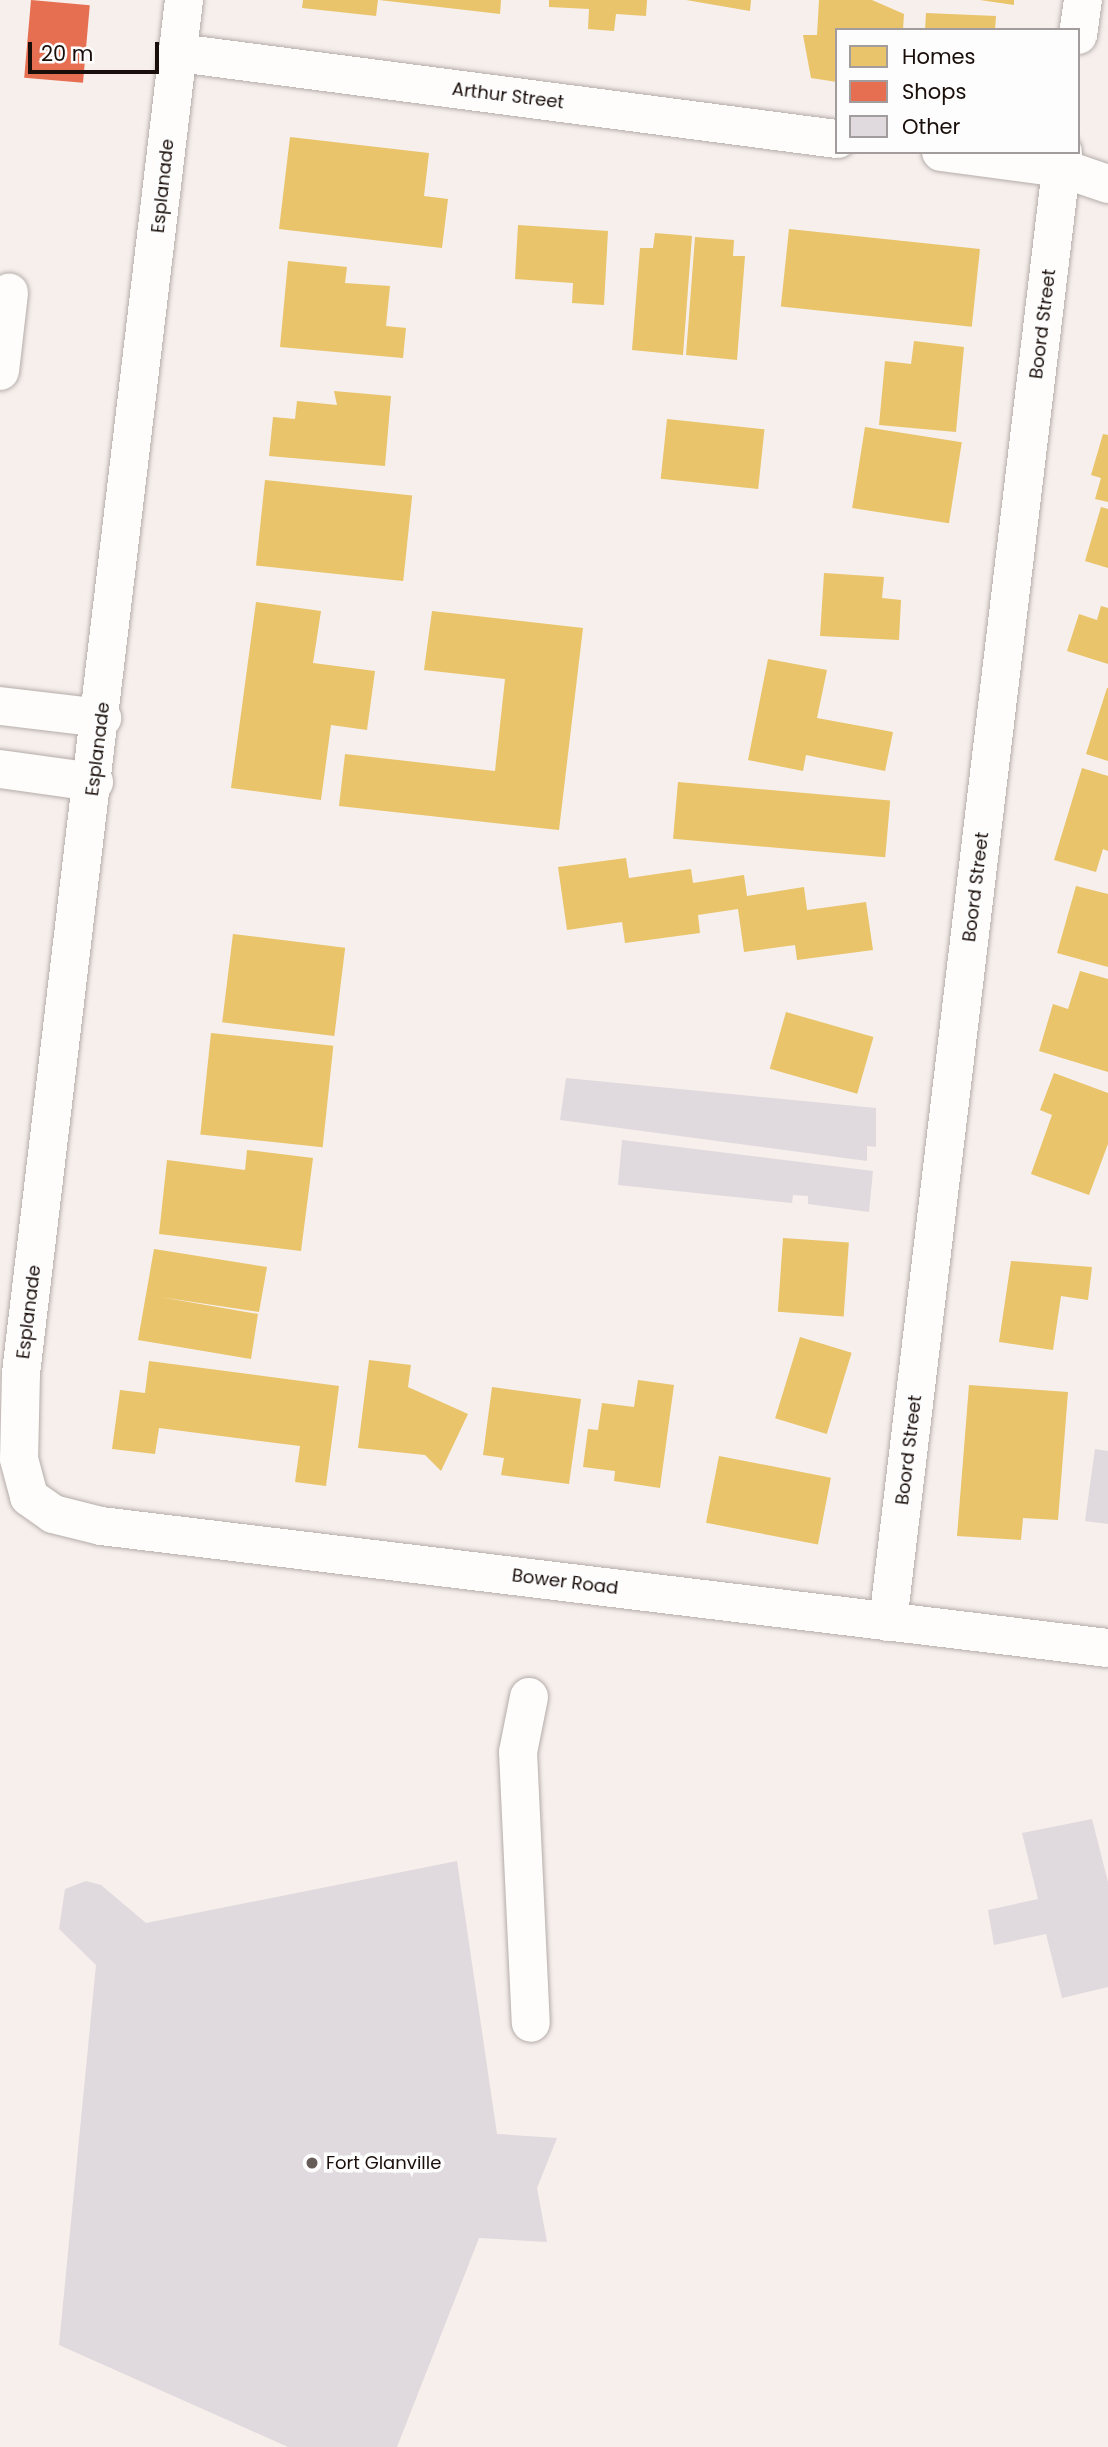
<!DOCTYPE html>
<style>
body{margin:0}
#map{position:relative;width:1108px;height:2447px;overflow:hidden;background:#f6efec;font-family:Poppins,sans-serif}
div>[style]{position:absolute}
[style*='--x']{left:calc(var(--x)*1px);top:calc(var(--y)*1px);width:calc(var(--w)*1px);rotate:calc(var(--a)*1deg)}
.homes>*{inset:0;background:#e9c46a;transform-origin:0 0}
.shops>*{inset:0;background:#e76f51;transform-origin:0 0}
.building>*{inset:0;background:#e0dade}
.roads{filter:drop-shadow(0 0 2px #b4aca8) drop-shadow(0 0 2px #b4aca8)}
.minor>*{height:38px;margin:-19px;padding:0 19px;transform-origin:19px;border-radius:19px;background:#fefdfc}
.dots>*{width:19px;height:19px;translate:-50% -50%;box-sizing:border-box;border:4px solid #fdfdfd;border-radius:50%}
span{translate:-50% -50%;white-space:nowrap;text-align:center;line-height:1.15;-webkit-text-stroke:7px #fdfdfd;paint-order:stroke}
.street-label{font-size:18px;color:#190e0a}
.poi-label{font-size:18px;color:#190e0a}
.left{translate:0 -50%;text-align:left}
.legend{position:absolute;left:835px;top:28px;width:245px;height:126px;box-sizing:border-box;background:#fdfdfd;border:2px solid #a29d9c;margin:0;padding:9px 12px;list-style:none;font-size:21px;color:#190e0a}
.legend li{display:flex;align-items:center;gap:14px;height:35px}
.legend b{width:35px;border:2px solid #a29d9c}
.scale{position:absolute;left:28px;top:42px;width:131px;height:32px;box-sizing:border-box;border:4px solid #190e0a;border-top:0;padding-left:9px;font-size:21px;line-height:24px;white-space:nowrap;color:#190e0a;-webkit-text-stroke:5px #fdfdfd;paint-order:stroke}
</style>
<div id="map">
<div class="homes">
<div style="clip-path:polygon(303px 0,378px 0,376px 16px,302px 8px)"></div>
<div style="clip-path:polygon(379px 0,501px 0,500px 14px)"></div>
<div style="clip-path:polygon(549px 0,647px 0,646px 16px,616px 14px,614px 31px,588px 29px,589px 9px,549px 7px)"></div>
<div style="clip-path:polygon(686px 0,751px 0,750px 11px)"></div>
<div style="clip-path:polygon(819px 0,872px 0,904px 14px,903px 30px,837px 30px,837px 82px,811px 78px,803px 35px,817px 35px)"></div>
<div style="clip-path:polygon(980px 0,1014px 0,1014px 5px)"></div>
<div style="clip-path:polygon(926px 13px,996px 16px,995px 30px,925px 30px)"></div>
<div style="clip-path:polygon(290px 137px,429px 153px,424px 196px,448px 199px,442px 248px,279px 229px)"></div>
<div style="clip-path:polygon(518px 225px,608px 231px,604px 305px,572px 303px,573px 283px,515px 279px)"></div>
<div style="left:789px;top:229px;width:192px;height:78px;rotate:6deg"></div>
<div style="clip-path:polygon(655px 233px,692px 236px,683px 355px,632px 350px,640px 248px,653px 248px)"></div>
<div style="clip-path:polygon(695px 237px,734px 240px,733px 256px,745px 256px,737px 360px,686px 355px)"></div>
<div style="clip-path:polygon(288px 261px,347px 267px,345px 283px,390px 286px,386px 326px,406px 328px,403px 358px,280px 347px)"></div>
<div style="clip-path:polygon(914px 341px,964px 347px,956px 432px,879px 425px,885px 361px,911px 364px)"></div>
<div style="clip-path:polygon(334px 391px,391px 396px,385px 466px,269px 456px,273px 417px,295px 419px,297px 401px,337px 405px)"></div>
<div style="left:667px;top:419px;width:98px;height:60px;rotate:6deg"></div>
<div style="left:865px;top:427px;width:98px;height:82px;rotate:9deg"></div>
<div style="clip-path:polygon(1103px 434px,1108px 435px,1108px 502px,1095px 499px,1101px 478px,1091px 475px)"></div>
<div style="left:265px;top:480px;width:148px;height:86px;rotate:6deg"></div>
<div style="clip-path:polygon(1101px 507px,1108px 509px,1108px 568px,1085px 561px)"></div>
<div style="clip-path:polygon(824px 573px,884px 577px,882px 598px,901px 600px,899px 640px,820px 636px)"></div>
<div style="clip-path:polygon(256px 602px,321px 611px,313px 663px,375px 671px,367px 730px,331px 725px,321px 800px,231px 788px)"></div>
<div style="clip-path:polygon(1101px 606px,1108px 608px,1108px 664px,1067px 651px,1079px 614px,1097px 620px)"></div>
<div style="clip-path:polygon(432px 611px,583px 628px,559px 830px,339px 806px,345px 754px,495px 771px,505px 679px,424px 670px)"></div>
<div style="clip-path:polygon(768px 659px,827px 670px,817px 718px,893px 732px,885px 771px,806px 755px,803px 771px,748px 760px)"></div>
<div style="clip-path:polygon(1107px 688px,1108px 688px,1108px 761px,1086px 754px)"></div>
<div style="clip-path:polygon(1082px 768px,1108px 776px,1108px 851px,1103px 849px,1096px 872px,1054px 860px)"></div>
<div style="left:678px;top:782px;width:213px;height:57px;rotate:5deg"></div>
<div style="clip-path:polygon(626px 858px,629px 878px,691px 869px,693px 883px,744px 875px,747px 896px,804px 887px,807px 910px,866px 902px,873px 950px,797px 960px,795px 945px,744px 952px,738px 909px,698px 915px,700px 933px,625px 943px,622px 922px,567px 930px,558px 867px)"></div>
<div style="clip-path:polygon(1076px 886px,1108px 894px,1108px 967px,1057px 953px)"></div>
<div style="left:233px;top:934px;width:113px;height:89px;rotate:7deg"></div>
<div style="clip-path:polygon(1080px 971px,1108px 979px,1108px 1072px,1039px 1051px,1053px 1004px,1068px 1009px)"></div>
<div style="left:786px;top:1012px;width:91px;height:59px;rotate:16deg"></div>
<div style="left:211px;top:1033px;width:123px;height:102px;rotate:6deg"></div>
<div style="clip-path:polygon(1054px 1073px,1108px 1093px,1108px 1144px,1089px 1195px,1031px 1174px,1052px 1115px,1040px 1110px)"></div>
<div style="clip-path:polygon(247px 1150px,313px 1158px,301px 1251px,159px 1234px,167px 1160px,245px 1170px)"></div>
<div style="left:783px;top:1238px;width:66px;height:74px;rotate:4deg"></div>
<div style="clip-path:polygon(154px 1249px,267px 1267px,259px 1312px,160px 1297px,258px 1314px,251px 1359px,138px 1340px)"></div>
<div style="clip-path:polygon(1011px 1261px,1092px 1267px,1088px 1300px,1061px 1296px,1053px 1350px,999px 1342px)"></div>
<div style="left:800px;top:1337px;width:54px;height:85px;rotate:17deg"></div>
<div style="clip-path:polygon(369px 1360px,411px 1365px,408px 1387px,468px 1414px,441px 1471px,425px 1455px,358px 1448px)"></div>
<div style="clip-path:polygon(149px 1361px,339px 1386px,326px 1486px,295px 1482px,300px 1446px,159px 1428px,155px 1454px,112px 1449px,120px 1390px,145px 1393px)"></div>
<div style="clip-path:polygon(638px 1380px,674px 1385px,660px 1488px,614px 1481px,615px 1471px,583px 1467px,588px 1429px,598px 1430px,602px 1403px,634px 1407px)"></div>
<div style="clip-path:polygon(969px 1385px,1068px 1392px,1058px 1520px,1023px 1518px,1021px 1540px,957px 1536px)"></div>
<div style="clip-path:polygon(492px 1387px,581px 1399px,569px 1484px,501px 1475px,504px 1458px,483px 1455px)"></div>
<div style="left:719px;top:1456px;width:114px;height:68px;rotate:11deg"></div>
</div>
<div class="shops">
<div style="left:31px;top:0;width:59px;height:78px;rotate:5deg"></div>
</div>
<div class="building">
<div style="clip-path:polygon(566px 1078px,876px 1108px,876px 1147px,867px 1146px,867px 1161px,560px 1120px)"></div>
<div style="clip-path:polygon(622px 1140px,873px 1171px,869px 1212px,808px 1204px,808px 1196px,793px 1195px,792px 1203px,618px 1185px)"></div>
<div style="clip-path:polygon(1095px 1449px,1108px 1451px,1108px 1524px,1085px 1521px)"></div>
<div style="clip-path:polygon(1092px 1819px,1108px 1882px,1108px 1987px,1062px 1998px,1046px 1934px,994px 1945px,988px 1910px,1038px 1899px,1022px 1833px)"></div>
<div style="clip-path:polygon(457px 1861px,497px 2134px,557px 2138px,537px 2188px,547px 2242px,479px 2238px,397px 2447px,288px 2447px,59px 2345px,96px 1965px,59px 1929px,65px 1889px,86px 1881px,101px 1885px,146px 1923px)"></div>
</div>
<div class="roads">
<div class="minor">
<div style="--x:184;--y:0;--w:1383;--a:96.77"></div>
<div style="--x:21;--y:1373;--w:86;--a:91.3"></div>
<div style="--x:19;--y:1459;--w:39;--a:75"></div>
<div style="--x:29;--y:1497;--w:29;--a:35"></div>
<div style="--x:53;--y:1514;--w:49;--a:14"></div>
<div style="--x:101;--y:1526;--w:1014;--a:6.91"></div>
<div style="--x:1078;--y:35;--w:35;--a:-82"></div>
<div style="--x:179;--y:53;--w:664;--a:7.45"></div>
<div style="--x:941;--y:152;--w:121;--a:7.6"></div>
<div style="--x:1061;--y:168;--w:50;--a:18.8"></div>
<div style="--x:0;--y:371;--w:79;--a:-83.4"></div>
<div style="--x:0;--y:706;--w:103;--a:6.7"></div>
<div style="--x:0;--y:769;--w:95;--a:7.9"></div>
<div style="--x:888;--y:1622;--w:1480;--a:-83.21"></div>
<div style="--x:529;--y:1697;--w:56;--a:101.3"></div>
<div style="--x:518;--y:1752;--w:271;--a:87.3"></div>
</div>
</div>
<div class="dots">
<div style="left:312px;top:2163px;background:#665d59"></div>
</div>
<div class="street-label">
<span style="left:508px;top:96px;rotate:7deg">Arthur Street</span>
<span style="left:163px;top:186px;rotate:-84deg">Esplanade</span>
<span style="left:1043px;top:324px;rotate:-83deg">Boord Street</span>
<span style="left:98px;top:749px;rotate:-83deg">Esplanade</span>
<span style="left:976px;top:887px;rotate:-83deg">Boord Street</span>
<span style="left:29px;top:1312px;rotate:-83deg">Esplanade</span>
<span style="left:909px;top:1450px;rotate:-83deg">Boord Street</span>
<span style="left:565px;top:1582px;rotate:7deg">Bower Road</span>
</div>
<div class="poi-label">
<span class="left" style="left:326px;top:2163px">Fort Glanville</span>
</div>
<ul class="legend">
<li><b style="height:19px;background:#e9c46a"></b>Homes</li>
<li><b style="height:19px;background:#e76f51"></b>Shops</li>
<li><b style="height:19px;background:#e0dade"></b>Other</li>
</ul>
<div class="scale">20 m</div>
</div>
